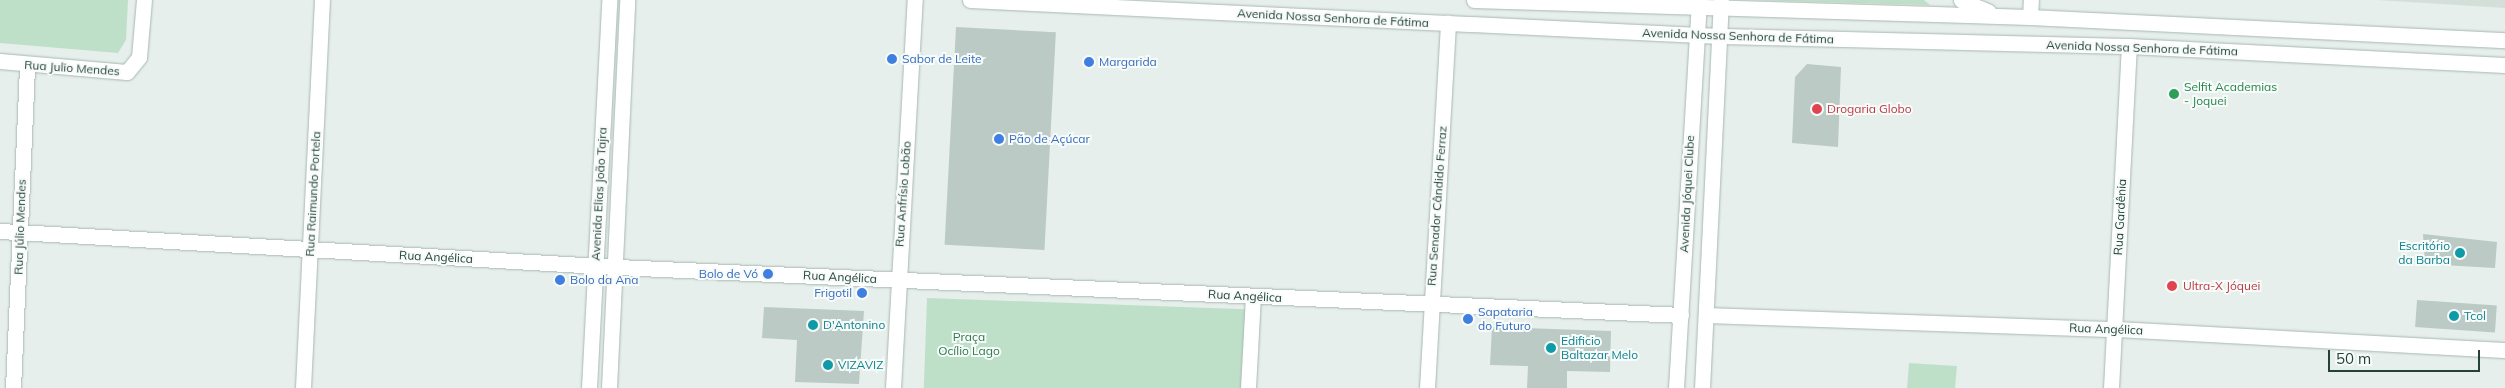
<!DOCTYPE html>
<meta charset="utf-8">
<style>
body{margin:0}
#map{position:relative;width:2505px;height:388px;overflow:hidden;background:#e6efeb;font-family:Mulish,sans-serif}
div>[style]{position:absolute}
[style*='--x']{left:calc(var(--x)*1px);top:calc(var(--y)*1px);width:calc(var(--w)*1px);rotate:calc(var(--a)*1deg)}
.built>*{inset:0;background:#d4dfda}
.green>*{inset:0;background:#bfe0c8;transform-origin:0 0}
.building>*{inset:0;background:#bbcac4;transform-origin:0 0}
.roads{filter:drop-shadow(0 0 1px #a8b8b2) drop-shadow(0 0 1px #a8b8b2)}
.street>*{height:15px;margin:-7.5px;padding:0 7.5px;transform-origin:7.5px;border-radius:7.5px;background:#fff}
.secondary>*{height:15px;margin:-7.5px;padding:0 7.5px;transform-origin:7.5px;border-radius:7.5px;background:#fff}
.dots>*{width:14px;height:14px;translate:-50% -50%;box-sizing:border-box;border:2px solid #f7fbf9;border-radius:50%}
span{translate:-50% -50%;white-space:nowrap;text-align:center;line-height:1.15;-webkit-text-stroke:4px #f7fbf9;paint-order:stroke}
.street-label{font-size:12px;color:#24423a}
.shop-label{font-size:12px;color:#366cbe}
.left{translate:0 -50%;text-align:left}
.right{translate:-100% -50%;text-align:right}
.leisure-label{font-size:12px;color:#27864d}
.health-label{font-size:12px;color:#be3a42}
.culture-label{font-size:12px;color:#0d838f}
.park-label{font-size:12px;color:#2d7a4b}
.scale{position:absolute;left:2328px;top:350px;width:152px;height:22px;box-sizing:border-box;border:2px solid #24423a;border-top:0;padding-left:6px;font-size:15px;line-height:18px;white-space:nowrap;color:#24423a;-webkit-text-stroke:4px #f7fbf9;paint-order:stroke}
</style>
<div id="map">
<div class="built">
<div style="clip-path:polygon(2377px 0,2505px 0,2505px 8px)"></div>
</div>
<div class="green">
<div style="clip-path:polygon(0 0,128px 0,126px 40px,118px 53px,0 43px)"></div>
<div style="clip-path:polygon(1749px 0,1924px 0,1930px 5px)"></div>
<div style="left:927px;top:298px;width:319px;height:90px;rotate:2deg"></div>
<div style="clip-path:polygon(1909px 363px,1957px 366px,1955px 388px,1907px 388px)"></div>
</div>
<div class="building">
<div style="left:956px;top:27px;width:100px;height:218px;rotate:3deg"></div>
<div style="clip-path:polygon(1807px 64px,1841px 67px,1838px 147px,1792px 143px,1795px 77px)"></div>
<div style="clip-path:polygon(2423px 234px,2497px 242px,2495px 268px,2425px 264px)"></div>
<div style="left:2417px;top:300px;width:80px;height:27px;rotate:4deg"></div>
<div style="clip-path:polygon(764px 307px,864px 311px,859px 384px,795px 382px,797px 340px,762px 338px)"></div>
<div style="clip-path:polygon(1492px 327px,1611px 331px,1610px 372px,1567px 371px,1567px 388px,1527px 388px,1528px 366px,1490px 365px)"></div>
</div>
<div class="roads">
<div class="street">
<div style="--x:0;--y:61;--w:127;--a:5"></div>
<div style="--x:127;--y:72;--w:19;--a:-51"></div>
<div style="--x:139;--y:57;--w:57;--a:-85"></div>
<div style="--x:0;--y:231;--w:618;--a:3.34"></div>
<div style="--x:617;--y:267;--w:1065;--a:2.58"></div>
<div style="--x:1706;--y:315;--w:409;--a:2"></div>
<div style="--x:2115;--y:329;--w:391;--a:3.1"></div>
<div style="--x:13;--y:388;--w:322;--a:-87.5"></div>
<div style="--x:303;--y:388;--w:388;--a:-87.2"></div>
<div style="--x:893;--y:388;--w:389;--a:-86.8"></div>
<div style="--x:1248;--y:388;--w:91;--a:-86.9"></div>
<div style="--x:1427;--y:388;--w:366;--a:-86.7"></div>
<div style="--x:2111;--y:388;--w:342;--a:-87"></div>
</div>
<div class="secondary">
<div style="--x:970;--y:0;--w:751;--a:2.75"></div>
<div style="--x:1720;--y:36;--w:409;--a:1.4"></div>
<div style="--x:2129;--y:46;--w:376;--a:2.9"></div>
<div style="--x:1474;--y:0;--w:556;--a:1.75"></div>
<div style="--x:2030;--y:17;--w:476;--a:2.8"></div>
<div style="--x:1961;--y:0;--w:30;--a:23"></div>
<div style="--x:2030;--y:17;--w:17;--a:-87"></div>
<div style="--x:589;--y:388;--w:389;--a:-87"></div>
<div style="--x:609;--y:388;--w:388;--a:-87.3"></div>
<div style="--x:1676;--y:388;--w:389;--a:-86.6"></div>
<div style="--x:1702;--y:388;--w:388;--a:-87.2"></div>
</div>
</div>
<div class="dots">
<div style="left:892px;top:59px;background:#3f7fe0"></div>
<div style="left:1089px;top:62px;background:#3f7fe0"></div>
<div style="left:2174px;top:94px;background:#2e9e5b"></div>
<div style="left:1817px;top:109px;background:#e0444e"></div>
<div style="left:999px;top:139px;background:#3f7fe0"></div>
<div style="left:2460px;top:253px;background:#0f9aa8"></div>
<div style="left:768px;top:274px;background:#3f7fe0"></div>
<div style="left:560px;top:280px;background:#3f7fe0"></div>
<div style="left:2172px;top:286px;background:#e0444e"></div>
<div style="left:862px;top:293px;background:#3f7fe0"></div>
<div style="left:2454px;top:316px;background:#0f9aa8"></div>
<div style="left:1468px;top:319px;background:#3f7fe0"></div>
<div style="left:813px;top:325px;background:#0f9aa8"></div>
<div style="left:1551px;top:348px;background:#0f9aa8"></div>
<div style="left:828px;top:365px;background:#0f9aa8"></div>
</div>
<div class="street-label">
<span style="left:1333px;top:18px;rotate:3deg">Avenida Nossa Senhora de Fátima</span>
<span style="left:1738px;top:36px;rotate:2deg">Avenida Nossa Senhora de Fátima</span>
<span style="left:2142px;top:48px;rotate:2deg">Avenida Nossa Senhora de Fátima</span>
<span style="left:72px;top:68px;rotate:4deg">Rua Julio Mendes</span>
<span style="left:313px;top:194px;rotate:-87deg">Rua Raimundo Portela</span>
<span style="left:599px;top:194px;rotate:-87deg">Avenida Elias João Tajra</span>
<span style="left:903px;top:194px;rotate:-86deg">Rua Anfrísio Lobão</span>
<span style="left:1687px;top:194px;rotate:-87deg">Avenida Jóquei Clube</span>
<span style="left:1437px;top:206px;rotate:-86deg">Rua Senador Cândido Ferraz</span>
<span style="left:2120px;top:217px;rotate:-87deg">Rua Gardênia</span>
<span style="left:20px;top:227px;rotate:-88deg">Rua Júlio Mendes</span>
<span style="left:436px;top:257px;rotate:3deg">Rua Angélica</span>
<span style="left:840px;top:277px;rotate:3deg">Rua Angélica</span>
<span style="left:1245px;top:296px;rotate:3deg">Rua Angélica</span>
<span style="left:2106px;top:329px;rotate:2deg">Rua Angélica</span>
</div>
<div class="shop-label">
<span class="left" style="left:902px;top:59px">Sabor de Leite</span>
<span class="left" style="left:1099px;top:62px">Margarida</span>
<span class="left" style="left:1009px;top:139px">Pão de Açúcar</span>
<span class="right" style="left:758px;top:274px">Bolo de Vó</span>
<span class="left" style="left:570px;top:280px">Bolo da Ana</span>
<span class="right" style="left:852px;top:293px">Frigotil</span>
<span class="left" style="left:1478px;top:319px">Sapataria<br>do Futuro</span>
</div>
<div class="leisure-label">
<span class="left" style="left:2184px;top:94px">Selfit Academias<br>- Joquei</span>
</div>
<div class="health-label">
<span class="left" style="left:1827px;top:109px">Drogaria Globo</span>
<span class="left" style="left:2183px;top:286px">Ultra-X Jóquei</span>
</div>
<div class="culture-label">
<span class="right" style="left:2450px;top:253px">Escritório<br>da Barba</span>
<span class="left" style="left:2464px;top:316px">Tcol</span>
<span class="left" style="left:823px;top:325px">D'Antonino</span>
<span class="left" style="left:1561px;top:348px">Edificio<br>Baltazar Melo</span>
<span class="left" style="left:838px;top:365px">VIZAVIZ</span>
</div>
<div class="park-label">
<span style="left:969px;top:344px">Praça<br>Ocílio Lago</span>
</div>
<div class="scale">50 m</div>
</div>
